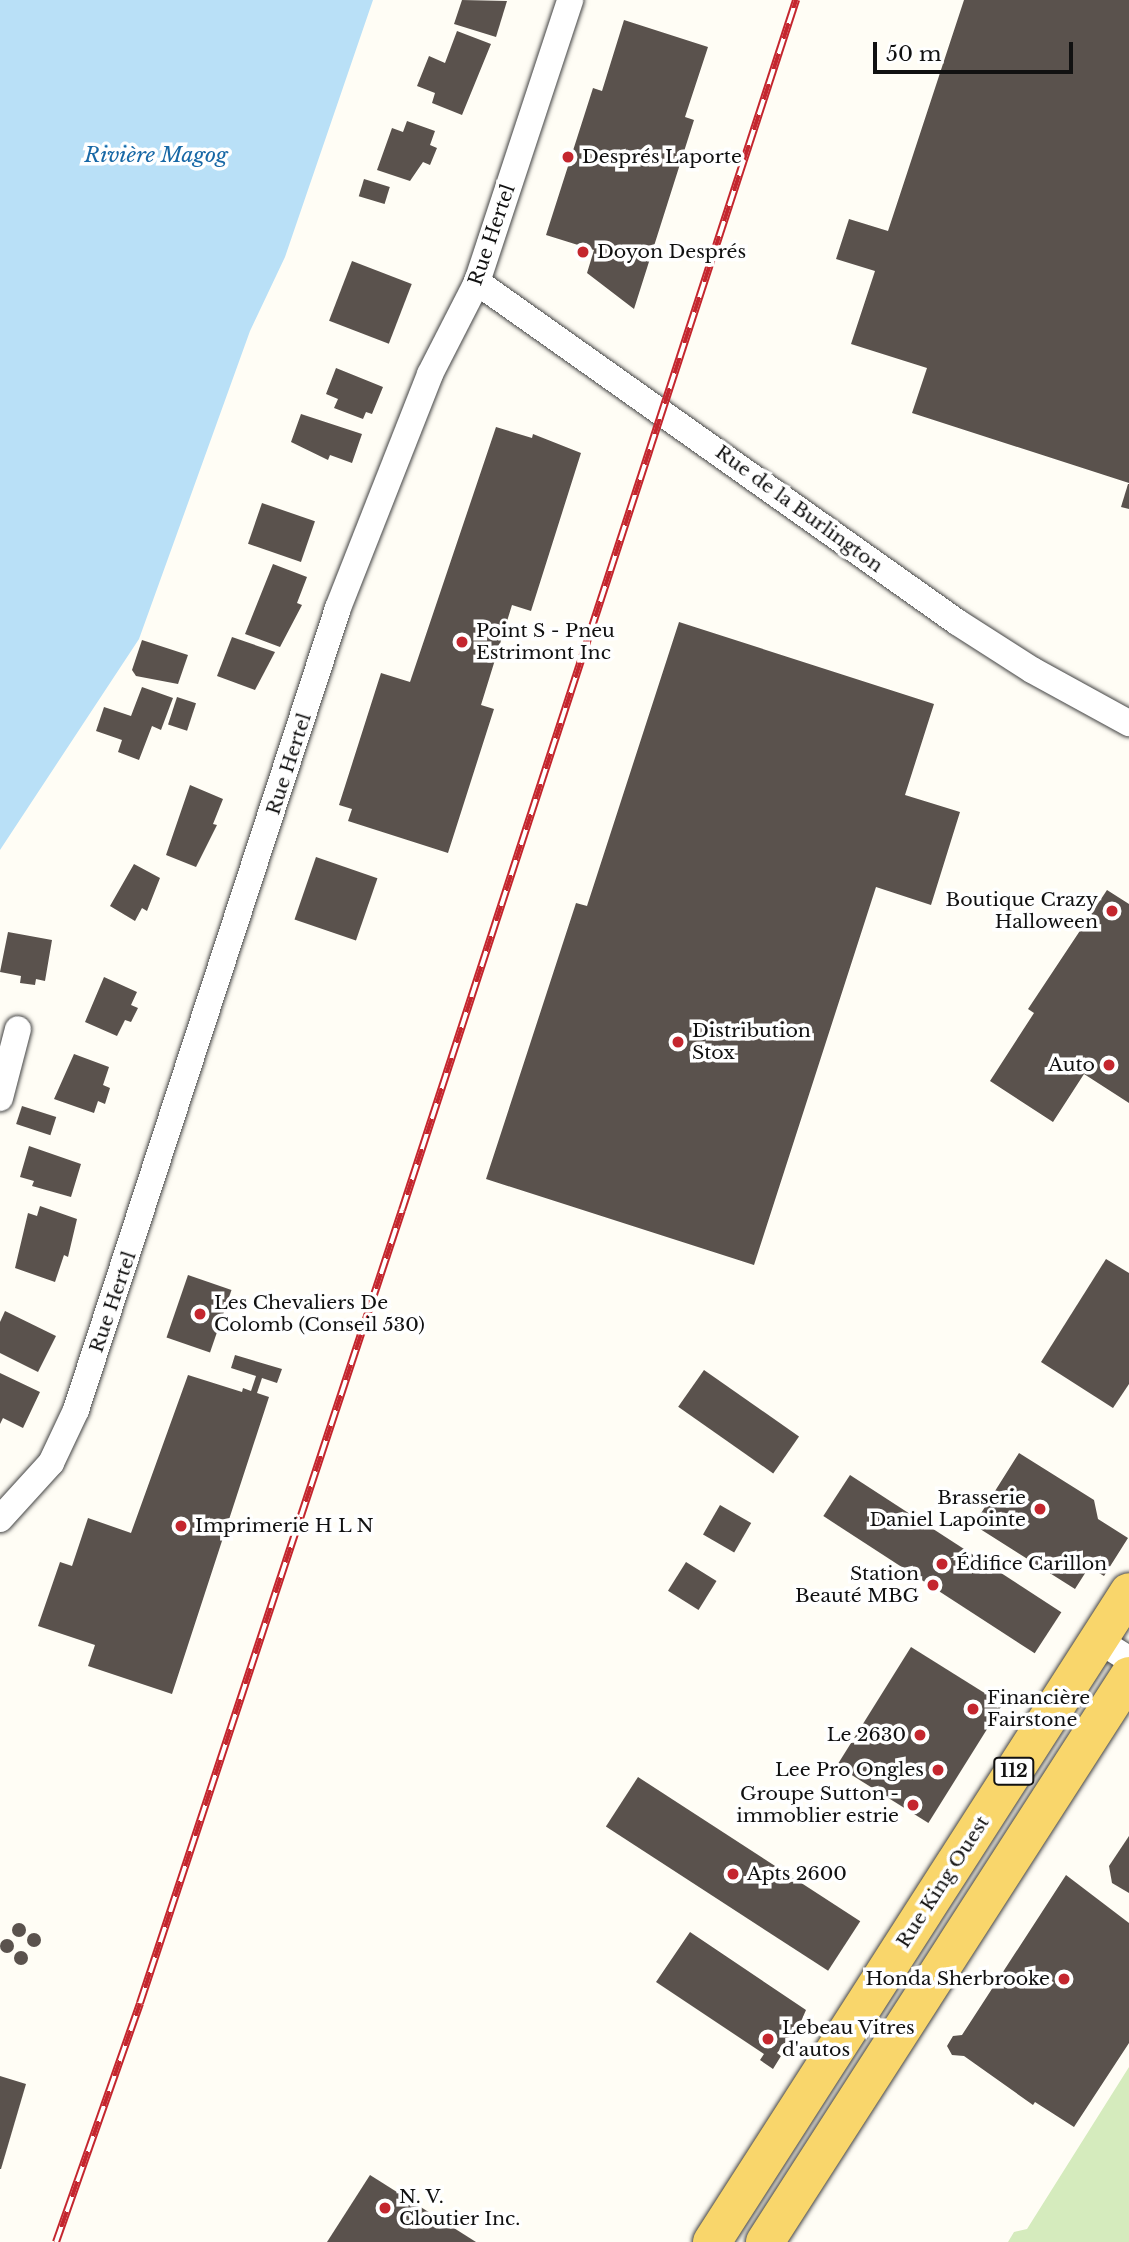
<!DOCTYPE html>
<meta charset="utf-8">
<style>
body{margin:0}
#map{position:relative;width:1129px;height:2242px;overflow:hidden;background:#fffdf5;font-family:"Libre Baskerville",serif}
div>[style]{position:absolute}
[style*='--x']{left:calc(var(--x)*1px);top:calc(var(--y)*1px);width:calc(var(--w)*1px);rotate:calc(var(--a)*1deg)}
.green>*{inset:0;background:#d5ebbd}
.water>*{inset:0;background:#b9e0f7}
.building>*{inset:0;background:#5a524d;transform-origin:0 0}
.round{border-radius:50%}
.roads{filter:drop-shadow(0 0 2px #444) drop-shadow(0 0 2px #444)}
.minor>*{height:26px;margin:-13px;padding:0 13px;transform-origin:13px;border-radius:13px;background:#fff}
.primary>*{height:38px;margin:-19px;padding:0 19px;transform-origin:19px;border-radius:19px;background:#f9d66b}
.rail>*{height:8px;margin-top:-4px;transform-origin:0;background:repeating-linear-gradient(90deg,#fff 0 16px,#c4262e 0 32px);box-sizing:border-box;border-block:2px solid #c4262e}
.dots>*{width:19px;height:19px;translate:-50% -50%;box-sizing:border-box;border:4px solid #fff;border-radius:50%}
span{translate:-50% -50%;white-space:nowrap;text-align:center;line-height:1.15;-webkit-text-stroke:7px #fff;paint-order:stroke}
.shield-label span{padding:2px 5px;background:#fff;border:2px solid;border-radius:5px;-webkit-text-stroke-width:0}
.shield-label{font-size:18px;color:#111;font-weight:700}
.poi-label{font-size:19px;color:#111}
.left{translate:0 -50%;text-align:left}
.right{translate:-100% -50%;text-align:right}
.street-label{font-size:19px;color:#111}
.water-label{font-size:21px;color:#1768a6;font-style:italic}
.scale{position:absolute;left:873px;top:42px;width:200px;height:32px;box-sizing:border-box;border:4px solid #111;border-top:0;padding-left:9px;font-size:21px;line-height:24px;white-space:nowrap;color:#111;-webkit-text-stroke:5px #fff;paint-order:stroke}
</style>
<div id="map">
<div class="green">
<div style="clip-path:polygon(1129px 2067px,1129px 2242px,1008px 2242px,1014px 2232px,1027px 2229px)"></div>
</div>
<div class="water">
<div style="clip-path:polygon(0 0,373px 0,285px 257px,250px 331px,139px 639px,0 850px)"></div>
</div>
<div class="building">
<div style="clip-path:polygon(462px 0,507px 1px,496px 37px,454px 24px)"></div>
<div style="clip-path:polygon(964px 0,1129px 0,1129px 483px,912px 413px,927px 368px,851px 344px,875px 271px,836px 259px,849px 219px,888px 231px)"></div>
<div style="clip-path:polygon(624px 20px,708px 47px,685px 117px,694px 120px,634px 309px,587px 273px,594px 250px,546px 235px,593px 88px,602px 91px)"></div>
<div style="clip-path:polygon(457px 31px,491px 44px,462px 115px,432px 103px,435px 93px,417px 86px,429px 56px,445px 63px)"></div>
<div style="clip-path:polygon(407px 121px,435px 131px,430px 145px,437px 148px,430px 165px,423px 162px,410px 181px,377px 170px,392px 128px,403px 132px)"></div>
<div style="left:364px;top:179px;width:27px;height:18px;rotate:17deg"></div>
<div style="left:352px;top:261px;width:64px;height:64px;rotate:21deg"></div>
<div style="clip-path:polygon(336px 368px,383px 387px,372px 414px,366px 412px,363px 419px,334px 408px,338px 399px,326px 394px)"></div>
<div style="clip-path:polygon(301px 414px,362px 434px,352px 463px,330px 455px,328px 460px,291px 442px)"></div>
<div style="clip-path:polygon(496px 427px,532px 438px,533px 434px,581px 453px,531px 611px,512px 605px,481px 705px,494px 709px,448px 853px,348px 821px,352px 809px,339px 805px,381px 673px,410px 682px)"></div>
<div style="clip-path:polygon(1128px 484px,1129px 484px,1129px 509px,1121px 507px)"></div>
<div style="left:262px;top:503px;width:56px;height:43px;rotate:19deg"></div>
<div style="clip-path:polygon(273px 564px,307px 577px,297px 603px,302px 605px,280px 647px,245px 634px)"></div>
<div style="clip-path:polygon(679px 622px,934px 704px,905px 795px,960px 812px,931px 905px,876px 887px,754px 1265px,486px 1179px,576px 903px,587px 906px)"></div>
<div style="clip-path:polygon(232px 637px,275px 652px,255px 690px,217px 676px)"></div>
<div style="clip-path:polygon(142px 640px,188px 655px,178px 684px,136px 676px,132px 670px)"></div>
<div style="clip-path:polygon(142px 687px,173px 698px,161px 730px,152px 726px,139px 760px,118px 752px,122px 740px,96px 731px,104px 707px,131px 716px)"></div>
<div style="left:177px;top:697px;width:20px;height:29px;rotate:18deg"></div>
<div style="clip-path:polygon(190px 785px,223px 799px,213px 824px,217px 825px,196px 867px,166px 855px)"></div>
<div style="left:316px;top:857px;width:65px;height:66px;rotate:19deg"></div>
<div style="clip-path:polygon(134px 864px,160px 878px,147px 911px,142px 908px,135px 921px,110px 906px)"></div>
<div style="clip-path:polygon(1107px 890px,1129px 904px,1129px 1103px,1084px 1074px,1053px 1122px,990px 1081px,1034px 1013px,1028px 1009px)"></div>
<div style="clip-path:polygon(8px 932px,52px 940px,45px 981px,36px 979px,35px 985px,20px 983px,21px 976px,0 972px)"></div>
<div style="clip-path:polygon(104px 977px,137px 992px,131px 1005px,138px 1008px,131px 1022px,125px 1020px,117px 1036px,85px 1022px)"></div>
<div style="clip-path:polygon(74px 1054px,109px 1067px,103px 1085px,110px 1088px,105px 1104px,98px 1101px,94px 1113px,54px 1099px)"></div>
<div style="left:22px;top:1106px;width:36px;height:19px;rotate:18deg"></div>
<div style="clip-path:polygon(29px 1146px,81px 1164px,71px 1197px,32px 1186px,34px 1181px,20px 1177px)"></div>
<div style="clip-path:polygon(40px 1206px,77px 1219px,68px 1257px,64px 1255px,55px 1282px,15px 1268px,28px 1213px,37px 1216px)"></div>
<div style="clip-path:polygon(1106px 1259px,1129px 1273px,1129px 1384px,1113px 1408px,1041px 1362px)"></div>
<div style="left:188px;top:1275px;width:46px;height:66px;rotate:19deg"></div>
<div style="clip-path:polygon(5px 1311px,56px 1336px,38px 1372px,0 1353px,0 1322px)"></div>
<div style="clip-path:polygon(235px 1355px,282px 1369px,277px 1383px,262px 1378px,257px 1393px,269px 1397px,172px 1694px,88px 1666px,95px 1645px,38px 1626px,60px 1562px,72px 1566px,88px 1518px,131px 1533px,188px 1375px,242px 1392px,243px 1388px,251px 1391px,256px 1376px,231px 1368px)"></div>
<div style="left:704px;top:1370px;width:116px;height:45px;rotate:35deg"></div>
<div style="clip-path:polygon(0 1373px,40px 1392px,23px 1428px,3px 1418px,0 1424px)"></div>
<div style="clip-path:polygon(1019px 1453px,1094px 1500px,1098px 1519px,1128px 1538px,1104px 1576px,1089px 1567px,1075px 1589px,977px 1527px,981px 1521px,978px 1518px)"></div>
<div style="left:850px;top:1475px;width:252px;height:49px;rotate:33deg"></div>
<div style="left:720px;top:1505px;width:36px;height:34px;rotate:30deg"></div>
<div style="left:686px;top:1562px;width:36px;height:34px;rotate:32deg"></div>
<div style="left:911px;top:1647px;width:108px;height:140px;rotate:32deg"></div>
<div style="left:638px;top:1777px;width:265px;height:59px;rotate:33deg"></div>
<div style="clip-path:polygon(1129px 1836px,1129px 1893px,1112px 1883px,1109px 1866px)"></div>
<div style="clip-path:polygon(1066px 1875px,1129px 1923px,1129px 2043px,1074px 2127px,1035px 2102px,1033px 2105px,964px 2056px,952px 2055px,947px 2046px,953px 2036px,962px 2035px)"></div>
<div class="round" style="left:12px;top:1923px;width:14px;height:14px"></div>
<div style="clip-path:polygon(690px 1932px,806px 2010px,799px 2026px,777px 2053px,781px 2056px,773px 2069px,760px 2060px,764px 2054px,656px 1982px)"></div>
<div class="round" style="left:27px;top:1933px;width:14px;height:14px"></div>
<div class="round" style="left:0;top:1939px;width:14px;height:14px"></div>
<div class="round" style="left:14px;top:1951px;width:14px;height:14px"></div>
<div style="clip-path:polygon(0 2076px,26px 2084px,1px 2169px,0 2169px)"></div>
<div style="clip-path:polygon(370px 2175px,476px 2242px,327px 2242px)"></div>
</div>
<div class="roads">
<div class="minor">
<div style="--x:477;--y:282;--w:588;--a:35.31"></div>
<div style="--x:957;--y:622;--w:89;--a:32.6"></div>
<div style="--x:1032;--y:670;--w:111;--a:28.7"></div>
<div style="--x:0;--y:1098;--w:71;--a:-75.4"></div>
<div style="--x:0;--y:1519;--w:76;--a:-47.7"></div>
<div style="--x:51;--y:1463;--w:59;--a:-64.7"></div>
<div style="--x:76;--y:1410;--w:844;--a:-71.91"></div>
<div style="--x:338;--y:608;--w:251;--a:-68.5"></div>
<div style="--x:430;--y:374;--w:103;--a:-62.9"></div>
<div style="--x:477;--y:282;--w:297;--a:-71.7"></div>
<div style="--x:1098;--y:1640;--w:36;--a:32"></div>
</div>
<div class="primary">
<div style="--x:712;--y:2242;--w:772;--a:-57.32"></div>
<div style="--x:765;--y:2242;--w:673;--a:-57.25"></div>
</div>
</div>
<div class="rail">
<div style="--x:56;--y:2242;--w:253;--a:-70.6"></div>
<div style="--x:140;--y:2003;--w:835;--a:-71.72"></div>
<div style="--x:402;--y:1210;--w:1273;--a:-71.96"></div>
</div>
<div class="dots">
<div style="left:568px;top:157px;background:#c4262e"></div>
<div style="left:583px;top:252px;background:#c4262e"></div>
<div style="left:462px;top:642px;background:#c4262e"></div>
<div style="left:1112px;top:911px;background:#c4262e"></div>
<div style="left:678px;top:1042px;background:#c4262e"></div>
<div style="left:1109px;top:1065px;background:#c4262e"></div>
<div style="left:200px;top:1314px;background:#c4262e"></div>
<div style="left:1040px;top:1509px;background:#c4262e"></div>
<div style="left:181px;top:1526px;background:#c4262e"></div>
<div style="left:942px;top:1564px;background:#c4262e"></div>
<div style="left:933px;top:1585px;background:#c4262e"></div>
<div style="left:973px;top:1709px;background:#c4262e"></div>
<div style="left:920px;top:1735px;background:#c4262e"></div>
<div style="left:938px;top:1770px;background:#c4262e"></div>
<div style="left:913px;top:1805px;background:#c4262e"></div>
<div style="left:733px;top:1874px;background:#c4262e"></div>
<div style="left:1064px;top:1979px;background:#c4262e"></div>
<div style="left:768px;top:2039px;background:#c4262e"></div>
<div style="left:385px;top:2208px;background:#c4262e"></div>
</div>
<div class="shield-label">
<span style="left:1014px;top:1771px">112</span>
</div>
<div class="poi-label">
<span class="left" style="left:582px;top:157px">Després Laporte</span>
<span class="left" style="left:597px;top:252px">Doyon Després</span>
<span class="left" style="left:476px;top:642px">Point S - Pneu<br>Estrimont Inc</span>
<span class="right" style="left:1098px;top:911px">Boutique Crazy<br>Halloween</span>
<span class="left" style="left:692px;top:1042px">Distribution<br>Stox</span>
<span class="right" style="left:1095px;top:1065px">Auto</span>
<span class="left" style="left:214px;top:1314px">Les Chevaliers De<br>Colomb (Conseil 530)</span>
<span class="right" style="left:1026px;top:1509px">Brasserie<br>Daniel Lapointe</span>
<span class="left" style="left:195px;top:1526px">Imprimerie H L N</span>
<span class="left" style="left:956px;top:1564px">Édifice Carillon</span>
<span class="right" style="left:919px;top:1585px">Station<br>Beauté MBG</span>
<span class="left" style="left:987px;top:1709px">Financière<br>Fairstone</span>
<span class="right" style="left:906px;top:1735px">Le 2630</span>
<span class="right" style="left:924px;top:1770px">Lee Pro Ongles</span>
<span class="right" style="left:899px;top:1805px">Groupe Sutton -<br>immoblier estrie</span>
<span class="left" style="left:747px;top:1874px">Apts 2600</span>
<span class="right" style="left:1050px;top:1979px">Honda Sherbrooke</span>
<span class="left" style="left:782px;top:2039px">Lebeau Vitres<br>d'autos</span>
<span class="left" style="left:399px;top:2208px">N. V.<br>Cloutier Inc.</span>
</div>
<div class="street-label">
<span style="left:492px;top:235px;rotate:-71deg">Rue Hertel</span>
<span style="left:799px;top:509px;rotate:36deg">Rue de la Burlington</span>
<span style="left:289px;top:764px;rotate:-72deg">Rue Hertel</span>
<span style="left:113px;top:1302px;rotate:-71deg">Rue Hertel</span>
<span style="left:943px;top:1882px;rotate:-57deg">Rue King Ouest</span>
</div>
<div class="water-label">
<span style="left:156px;top:155px">Rivière Magog</span>
</div>
<div class="scale">50 m</div>
</div>
